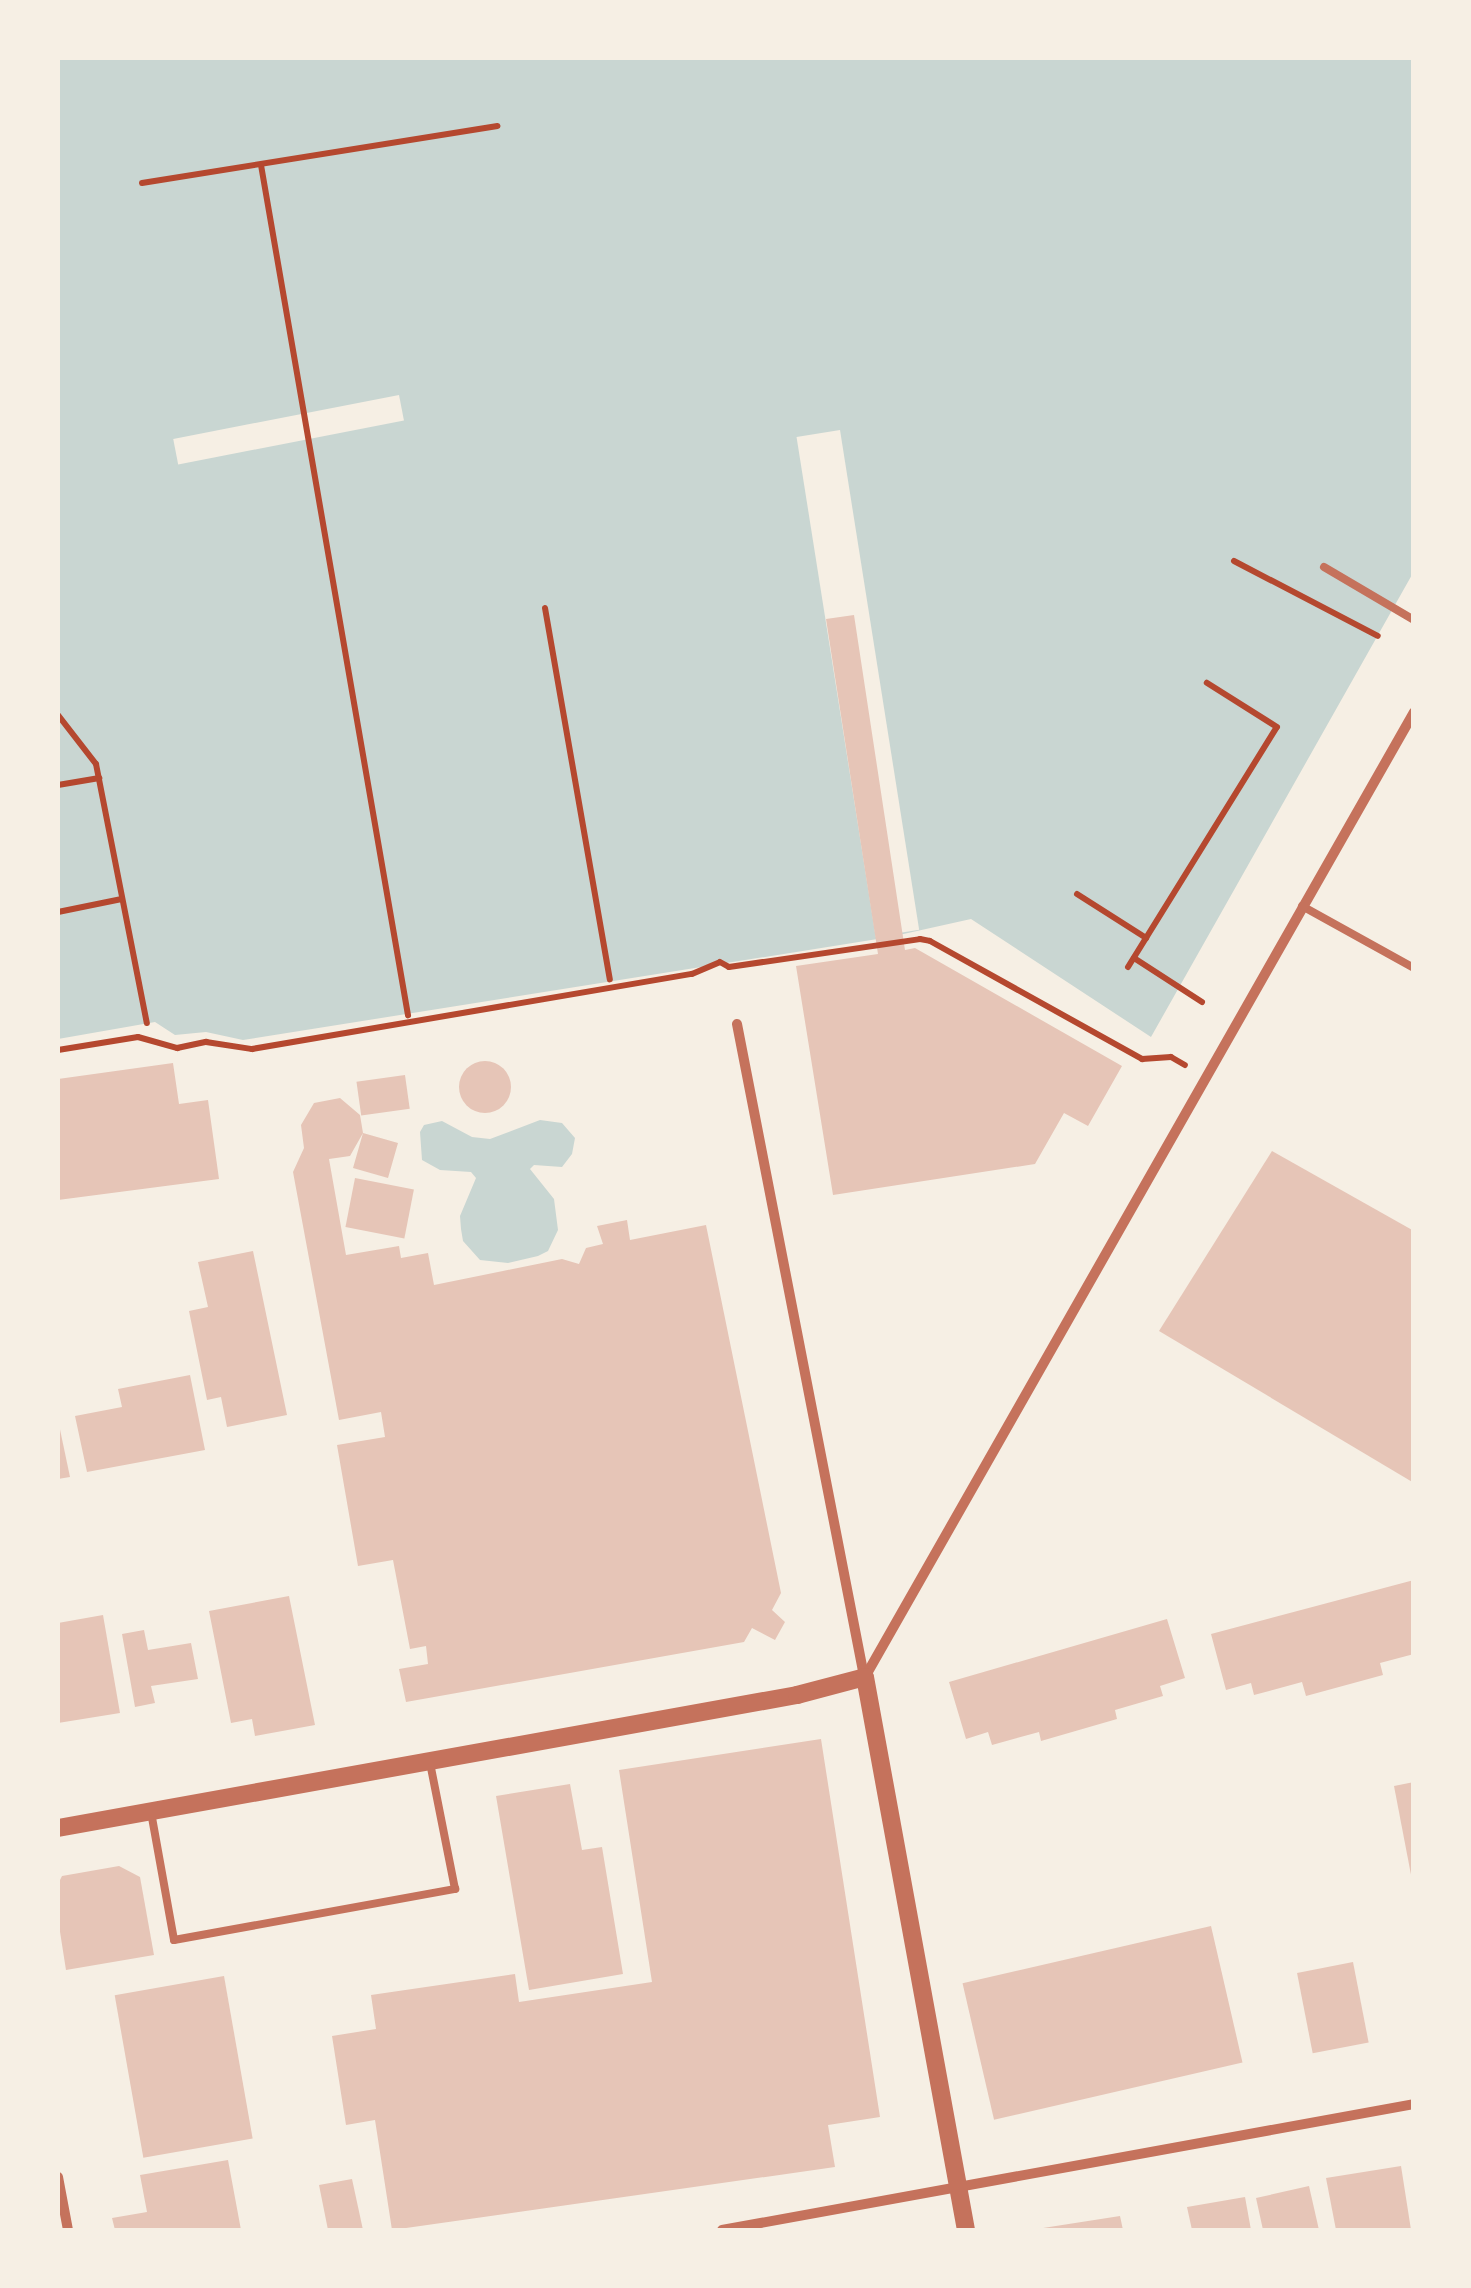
<!DOCTYPE html>
<style>
body{margin:0}
#map{position:relative;width:1471px;height:2288px;overflow:hidden;background:#f6efe4;font-family:Barlow,sans-serif}
div>[style]{position:absolute}
[style*='--x']{left:calc(var(--x)*1px);top:calc(var(--y)*1px);width:calc(var(--w)*1px);rotate:calc(var(--a)*1deg)}
.water>*{inset:0;background:#c9d6d2}
.pier>*{inset:0;background:#f6efe4;transform-origin:0 0}
.building>*{inset:0;background:#e6c5b7;transform-origin:0 0}
.round{border-radius:50%}
.path>*{height:6px;margin:-3px;padding:0 3px;transform-origin:3px;border-radius:3px;background:#b5482f}
.service>*{height:8px;margin:-4px;padding:0 4px;transform-origin:4px;border-radius:4px;background:#c5725c}
.minor>*{height:10px;margin:-5px;padding:0 5px;transform-origin:5px;border-radius:5px;background:#c5725c}
.tertiary>*{height:18px;margin:-9px;padding:0 9px;transform-origin:9px;border-radius:9px;background:#c5725c}
span{translate:-50% -50%;white-space:nowrap;text-align:center;line-height:1.15;-webkit-text-stroke:9px #f6efe4;paint-order:stroke}
.frame{position:absolute;inset:0;border:60px solid #f6efe4;pointer-events:none}
</style>
<div id="map">
<div class="water">
<div style="clip-path:polygon(58px 58px,1413px 58px,1413px 573px,1151px 1037px,971px 919px,890px 937px,243px 1040px,206px 1032px,175px 1035px,155px 1022px,58px 1039px)"></div>
<div style="clip-path:polygon(540px 1120px,562px 1123px,575px 1138px,572px 1154px,562px 1167px,534px 1165px,530px 1169px,554px 1199px,558px 1230px,548px 1251px,538px 1256px,508px 1263px,480px 1260px,463px 1241px,461px 1229px,460px 1216px,476px 1178px,471px 1172px,440px 1170px,422px 1160px,420px 1132px,424px 1125px,442px 1121px,472px 1137px,490px 1139px)"></div>
</div>
<div class="pier">
<div style="left:399px;top:395px;width:26px;height:230px;rotate:79deg"></div>
<div style="left:840px;top:430px;width:506px;height:44px;rotate:81deg"></div>
</div>
<div class="building">
<div style="clip-path:polygon(854px 615px,905px 950px,915px 948px,1122px 1066px,1088px 1126px,1064px 1113px,1035px 1164px,833px 1195px,796px 966px,878px 954px,826px 619px)"></div>
<div class="round" style="left:459px;top:1061px;width:52px;height:52px"></div>
<div style="clip-path:polygon(173px 1063px,179px 1104px,208px 1100px,219px 1179px,58px 1200px,58px 1079px)"></div>
<div style="left:405px;top:1075px;width:34px;height:49px;rotate:82deg"></div>
<div style="clip-path:polygon(340px 1098px,360px 1115px,363px 1133px,398px 1143px,388px 1178px,353px 1168px,363px 1133px,350px 1156px,329px 1159px,346px 1255px,399px 1246px,401px 1258px,428px 1253px,434px 1285px,562px 1259px,579px 1264px,586px 1248px,603px 1244px,597px 1226px,627px 1220px,630px 1240px,706px 1225px,781px 1593px,772px 1610px,785px 1622px,775px 1640px,752px 1628px,744px 1642px,406px 1702px,399px 1669px,428px 1664px,426px 1646px,410px 1649px,393px 1560px,358px 1566px,337px 1445px,385px 1437px,381px 1412px,339px 1420px,293px 1172px,304px 1148px,301px 1125px,314px 1103px)"></div>
<div style="clip-path:polygon(1272px 1151px,1414px 1231px,1414px 1483px,1159px 1331px)"></div>
<div style="left:355px;top:1178px;width:60px;height:50px;rotate:11deg"></div>
<div style="clip-path:polygon(253px 1251px,287px 1415px,227px 1427px,221px 1397px,207px 1400px,189px 1311px,208px 1307px,198px 1262px)"></div>
<div style="clip-path:polygon(190px 1375px,205px 1450px,87px 1472px,75px 1416px,122px 1407px,118px 1389px)"></div>
<div style="clip-path:polygon(58px 1420px,70px 1477px,58px 1479px)"></div>
<div style="clip-path:polygon(1414px 1580px,1414px 1654px,1380px 1663px,1383px 1675px,1306px 1696px,1302px 1682px,1254px 1695px,1251px 1683px,1226px 1690px,1211px 1634px)"></div>
<div style="clip-path:polygon(289px 1596px,315px 1725px,255px 1736px,252px 1719px,231px 1723px,209px 1611px)"></div>
<div style="clip-path:polygon(103px 1615px,120px 1713px,58px 1723px,58px 1623px)"></div>
<div style="clip-path:polygon(1167px 1619px,1185px 1678px,1160px 1686px,1163px 1696px,1115px 1710px,1117px 1719px,1041px 1741px,1039px 1732px,992px 1745px,988px 1732px,966px 1739px,949px 1682px)"></div>
<div style="clip-path:polygon(144px 1630px,148px 1650px,191px 1643px,198px 1679px,151px 1686px,155px 1703px,135px 1707px,122px 1634px)"></div>
<div style="clip-path:polygon(821px 1739px,880px 2117px,828px 2125px,835px 2167px,392px 2230px,375px 2120px,346px 2125px,332px 2036px,376px 2029px,371px 1995px,515px 1974px,519px 2002px,652px 1982px,619px 1770px)"></div>
<div style="clip-path:polygon(1414px 1782px,1414px 1880px,1412px 1880px,1394px 1786px)"></div>
<div style="clip-path:polygon(570px 1784px,582px 1850px,602px 1847px,623px 1974px,529px 1990px,496px 1796px)"></div>
<div style="clip-path:polygon(119px 1866px,140px 1877px,154px 1955px,66px 1970px,58px 1919px,58px 1884px,62px 1876px)"></div>
<div style="left:1211px;top:1926px;width:140px;height:255px;rotate:77deg"></div>
<div style="left:1353px;top:1962px;width:82px;height:57px;rotate:79deg"></div>
<div style="left:224px;top:1976px;width:165px;height:111px;rotate:80deg"></div>
<div style="clip-path:polygon(228px 2160px,241px 2230px,115px 2230px,112px 2218px,147px 2212px,140px 2175px)"></div>
<div style="clip-path:polygon(1401px 2166px,1411px 2230px,1336px 2230px,1326px 2178px)"></div>
<div style="clip-path:polygon(352px 2179px,363px 2230px,328px 2230px,319px 2185px)"></div>
<div style="clip-path:polygon(1309px 2186px,1319px 2230px,1263px 2230px,1256px 2198px)"></div>
<div style="clip-path:polygon(1245px 2197px,1251px 2230px,1192px 2230px,1187px 2207px)"></div>
<div style="clip-path:polygon(1120px 2216px,1123px 2230px,1043px 2230px,1043px 2228px)"></div>
</div>
<div class="path">
<div style="--x:261;--y:165;--w:863;--a:80.19"></div>
<div style="--x:142;--y:183;--w:360;--a:-9.1"></div>
<div style="--x:1234;--y:561;--w:162;--a:27.5"></div>
<div style="--x:545;--y:608;--w:377;--a:80.1"></div>
<div style="--x:58;--y:715;--w:62;--a:52.2"></div>
<div style="--x:96;--y:764;--w:264;--a:78.9"></div>
<div style="--x:58;--y:785;--w:42;--a:-9.7"></div>
<div style="--x:1077;--y:894;--w:82;--a:32.5"></div>
<div style="--x:58;--y:912;--w:65;--a:-11.5"></div>
<div style="--x:1134;--y:958;--w:81;--a:32.9"></div>
<div style="--x:1128;--y:967;--w:282;--a:-58.2"></div>
<div style="--x:1277;--y:727;--w:83;--a:-147.8"></div>
<div style="--x:58;--y:1050;--w:81;--a:-9.2"></div>
<div style="--x:138;--y:1037;--w:41;--a:15.8"></div>
<div style="--x:177;--y:1048;--w:30;--a:-12"></div>
<div style="--x:206;--y:1042;--w:47;--a:8.7"></div>
<div style="--x:252;--y:1049;--w:446;--a:-9.7"></div>
<div style="--x:692;--y:974;--w:30;--a:-23"></div>
<div style="--x:720;--y:962;--w:10;--a:29"></div>
<div style="--x:729;--y:967;--w:193;--a:-8.3"></div>
<div style="--x:920;--y:939;--w:10;--a:11"></div>
<div style="--x:930;--y:941;--w:243;--a:29.1"></div>
<div style="--x:1142;--y:1059;--w:29;--a:-4"></div>
<div style="--x:1171;--y:1057;--w:16;--a:30"></div>
</div>
<div class="service">
<div style="--x:1324;--y:567;--w:104;--a:30.5"></div>
<div style="--x:1302;--y:906;--w:128;--a:29"></div>
<div style="--x:151;--y:1812;--w:130;--a:79.8"></div>
<div style="--x:174;--y:1940;--w:286;--a:-10.3"></div>
<div style="--x:455;--y:1889;--w:128;--a:-101.2"></div>
</div>
<div class="minor">
<div style="--x:737;--y:1024;--w:664;--a:78.98"></div>
<div style="--x:865;--y:1677;--w:1110;--a:-60.36"></div>
<div style="--x:58;--y:2177;--w:54;--a:79.3"></div>
<div style="--x:722;--y:2230;--w:703;--a:-10.32"></div>
</div>
<div class="tertiary">
<div style="--x:58;--y:1828;--w:751;--a:-10.2"></div>
<div style="--x:797;--y:1695;--w:70;--a:-14.8"></div>
<div style="--x:865;--y:1677;--w:562;--a:79.65"></div>
</div>
<div class="frame"></div>
</div>
